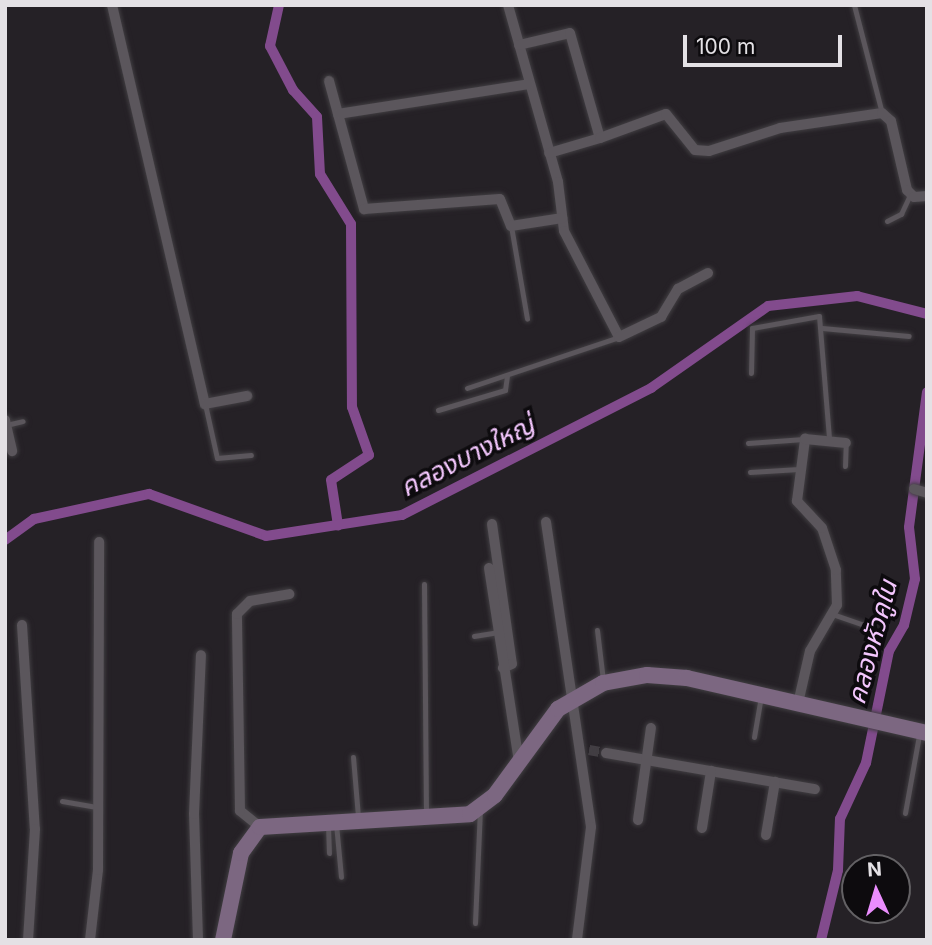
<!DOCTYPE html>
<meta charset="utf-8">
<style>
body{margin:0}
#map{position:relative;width:932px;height:945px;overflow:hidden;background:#252126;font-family:Inter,"Noto Sans Thai",sans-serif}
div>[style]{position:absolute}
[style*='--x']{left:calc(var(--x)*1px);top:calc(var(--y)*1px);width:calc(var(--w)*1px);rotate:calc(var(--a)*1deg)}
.canal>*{height:10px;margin:-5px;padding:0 5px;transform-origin:5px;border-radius:5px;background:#824b8d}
.street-tunnel>*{height:10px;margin-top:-5px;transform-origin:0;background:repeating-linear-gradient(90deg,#423e43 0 10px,transparent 0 15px)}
.roads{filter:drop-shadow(0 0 2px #413e42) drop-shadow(0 0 2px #413e42)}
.lane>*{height:5px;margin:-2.5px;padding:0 2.5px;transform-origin:2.5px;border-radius:2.5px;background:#5b565c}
.street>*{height:10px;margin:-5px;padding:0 5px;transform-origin:5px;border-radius:5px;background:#5b565c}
.secondary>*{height:16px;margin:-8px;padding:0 8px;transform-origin:8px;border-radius:8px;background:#7c6781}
span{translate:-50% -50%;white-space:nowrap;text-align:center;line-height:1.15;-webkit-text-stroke:7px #0d0b0e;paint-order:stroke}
.water-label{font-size:26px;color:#f4c7fe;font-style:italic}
.frame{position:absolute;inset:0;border:7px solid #e4e1e5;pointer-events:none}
.north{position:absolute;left:841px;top:854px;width:70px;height:70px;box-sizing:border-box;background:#0d0b0e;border:2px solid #636164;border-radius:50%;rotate:356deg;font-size:19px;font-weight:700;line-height:28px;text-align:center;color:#e4e1e5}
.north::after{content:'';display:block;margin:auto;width:24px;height:32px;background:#ea8dfd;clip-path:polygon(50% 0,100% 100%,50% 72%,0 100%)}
.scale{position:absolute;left:683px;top:35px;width:159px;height:32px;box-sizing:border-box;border:4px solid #e4e1e5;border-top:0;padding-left:9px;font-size:21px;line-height:24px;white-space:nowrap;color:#e4e1e5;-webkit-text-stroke:5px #0d0b0e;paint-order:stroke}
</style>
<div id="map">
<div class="canal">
<div style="--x:279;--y:5;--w:42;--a:102.4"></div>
<div style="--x:270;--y:46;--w:50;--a:62.4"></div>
<div style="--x:293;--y:90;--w:36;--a:48"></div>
<div style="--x:317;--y:117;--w:57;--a:87"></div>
<div style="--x:320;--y:174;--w:59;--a:58.2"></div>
<div style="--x:351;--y:224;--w:183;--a:89.7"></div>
<div style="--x:352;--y:407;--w:51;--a:70.5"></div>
<div style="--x:369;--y:455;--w:45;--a:146.7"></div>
<div style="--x:331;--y:480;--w:46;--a:81.2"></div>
<div style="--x:5;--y:540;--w:36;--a:-36"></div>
<div style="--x:34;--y:519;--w:118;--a:-12.3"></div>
<div style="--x:149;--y:494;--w:124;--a:19.7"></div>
<div style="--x:266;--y:536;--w:138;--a:-8.8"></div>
<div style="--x:402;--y:515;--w:280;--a:-27"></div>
<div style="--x:651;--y:388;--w:143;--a:-35"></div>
<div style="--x:768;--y:306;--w:90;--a:-6.4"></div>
<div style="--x:857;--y:296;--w:72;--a:14.4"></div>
<div style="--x:821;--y:940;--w:72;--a:-76.3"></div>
<div style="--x:838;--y:870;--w:51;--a:-87.8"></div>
<div style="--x:840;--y:819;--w:62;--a:-65.1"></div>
<div style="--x:866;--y:763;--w:114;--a:-78.4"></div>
<div style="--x:889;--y:651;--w:30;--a:-60"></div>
<div style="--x:904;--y:625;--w:47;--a:-76.6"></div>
<div style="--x:915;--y:579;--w:52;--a:-96.6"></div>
<div style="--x:909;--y:527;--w:136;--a:-82.4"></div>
</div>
<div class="street-tunnel">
<div style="--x:589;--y:750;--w:17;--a:10"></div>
</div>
<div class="roads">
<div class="lane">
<div style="--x:854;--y:5;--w:112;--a:75.5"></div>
<div style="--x:887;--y:221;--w:16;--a:-27"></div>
<div style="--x:901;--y:214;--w:21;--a:-65"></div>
<div style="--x:511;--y:226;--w:94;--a:80.2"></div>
<div style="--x:822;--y:328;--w:87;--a:5.3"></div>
<div style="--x:751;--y:373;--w:45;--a:-88.7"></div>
<div style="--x:752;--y:328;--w:68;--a:-10.2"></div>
<div style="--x:819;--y:316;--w:121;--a:85.3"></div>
<div style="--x:467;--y:388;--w:160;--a:-18.5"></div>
<div style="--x:205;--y:404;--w:55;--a:77.5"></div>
<div style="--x:217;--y:458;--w:34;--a:-5"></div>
<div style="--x:438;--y:410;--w:70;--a:-16.6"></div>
<div style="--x:505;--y:390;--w:14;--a:-82"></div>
<div style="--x:6;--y:425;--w:17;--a:-13"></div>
<div style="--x:748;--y:443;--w:56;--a:-4.1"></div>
<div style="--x:845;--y:466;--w:23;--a:-88"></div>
<div style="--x:750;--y:472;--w:49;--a:-3.5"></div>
<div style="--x:424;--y:584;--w:229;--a:89.5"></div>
<div style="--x:835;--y:615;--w:39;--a:19"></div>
<div style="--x:597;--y:630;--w:50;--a:83.2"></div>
<div style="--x:474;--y:636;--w:25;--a:-9"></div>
<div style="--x:754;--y:737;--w:42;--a:-80.3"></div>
<div style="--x:353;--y:757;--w:60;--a:85.2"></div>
<div style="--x:62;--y:801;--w:35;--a:10"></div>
<div style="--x:905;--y:813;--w:79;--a:-79.8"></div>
<div style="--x:336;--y:824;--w:53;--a:84.6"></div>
<div style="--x:328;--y:825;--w:28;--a:88"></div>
<div style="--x:475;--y:923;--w:113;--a:-87.5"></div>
</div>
<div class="street">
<div style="--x:112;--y:5;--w:410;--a:76.9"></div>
<div style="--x:205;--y:404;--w:43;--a:-10.8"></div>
<div style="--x:508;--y:5;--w:184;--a:74.2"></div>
<div style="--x:558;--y:182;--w:49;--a:83"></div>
<div style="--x:564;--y:231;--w:119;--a:62.6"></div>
<div style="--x:619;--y:337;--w:47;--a:-25.5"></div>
<div style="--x:661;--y:317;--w:33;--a:-59"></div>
<div style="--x:678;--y:289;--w:34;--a:-28"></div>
<div style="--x:519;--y:45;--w:52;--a:-13.2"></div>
<div style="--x:570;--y:33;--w:109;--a:74.1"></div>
<div style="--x:600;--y:138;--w:53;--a:163.6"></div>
<div style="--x:329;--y:81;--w:133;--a:74.7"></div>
<div style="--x:364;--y:209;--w:136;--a:-4.2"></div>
<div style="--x:500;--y:199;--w:29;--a:68"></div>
<div style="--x:511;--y:226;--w:52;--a:-8.9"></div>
<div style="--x:338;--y:114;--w:193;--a:-8.9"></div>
<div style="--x:600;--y:138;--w:70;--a:-20"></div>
<div style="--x:666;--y:114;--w:46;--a:51.1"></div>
<div style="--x:695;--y:150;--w:14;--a:4"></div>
<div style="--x:709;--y:151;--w:75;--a:-17.9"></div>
<div style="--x:780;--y:128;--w:103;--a:-8.4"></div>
<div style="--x:882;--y:113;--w:12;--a:42"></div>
<div style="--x:891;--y:121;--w:71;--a:76.9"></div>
<div style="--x:907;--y:190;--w:10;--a:45"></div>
<div style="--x:914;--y:197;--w:13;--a:-4"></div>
<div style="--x:5;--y:420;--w:32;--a:77"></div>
<div style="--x:914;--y:489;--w:14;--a:17"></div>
<div style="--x:546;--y:522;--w:308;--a:81.6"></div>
<div style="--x:591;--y:827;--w:114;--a:97.1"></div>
<div style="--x:492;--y:524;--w:141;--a:81.9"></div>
<div style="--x:512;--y:664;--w:10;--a:156"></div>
<div style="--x:489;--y:568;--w:196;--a:81.2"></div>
<div style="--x:22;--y:625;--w:204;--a:86.4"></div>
<div style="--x:35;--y:829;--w:111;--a:93.6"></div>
<div style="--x:799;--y:699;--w:49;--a:-77.1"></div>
<div style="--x:810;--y:651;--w:53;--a:-59.6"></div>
<div style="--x:837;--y:605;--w:35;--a:-92"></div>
<div style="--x:836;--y:570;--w:44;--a:-108.4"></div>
<div style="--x:822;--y:528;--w:37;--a:-133"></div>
<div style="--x:797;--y:501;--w:63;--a:-82.6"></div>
<div style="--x:805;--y:439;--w:41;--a:5.6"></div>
<div style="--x:606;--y:753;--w:212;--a:9.8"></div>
<div style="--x:638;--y:820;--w:93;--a:-82"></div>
<div style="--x:260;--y:827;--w:26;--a:-141"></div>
<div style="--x:240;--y:811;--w:197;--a:-90.9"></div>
<div style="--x:237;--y:614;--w:18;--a:-45"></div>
<div style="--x:250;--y:601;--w:40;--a:-10"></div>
<div style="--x:702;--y:828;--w:58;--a:-81"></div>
<div style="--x:766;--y:835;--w:54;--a:-80.4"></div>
<div style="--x:90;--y:940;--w:70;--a:-83.5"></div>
<div style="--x:98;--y:870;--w:328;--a:-89.8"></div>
<div style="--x:198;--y:940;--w:126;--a:-91.8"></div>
<div style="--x:194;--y:814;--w:159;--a:-87.5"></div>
</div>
<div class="secondary">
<div style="--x:223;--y:940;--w:89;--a:-78.3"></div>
<div style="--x:241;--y:853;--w:32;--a:-54"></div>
<div style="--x:260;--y:827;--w:210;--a:-3.5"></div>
<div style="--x:470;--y:814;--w:31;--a:-37"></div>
<div style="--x:495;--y:795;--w:107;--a:-53.8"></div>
<div style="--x:558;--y:709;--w:52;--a:-30"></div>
<div style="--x:603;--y:683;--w:45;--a:-10.3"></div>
<div style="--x:647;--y:675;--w:40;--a:4.3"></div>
<div style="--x:687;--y:678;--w:246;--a:12.9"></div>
</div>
</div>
<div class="water-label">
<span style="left:467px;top:456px;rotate:-27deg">คลองบางใหญ่</span>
<span style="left:872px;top:642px;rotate:-75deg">คลองหัวคูใน</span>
</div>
<div class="frame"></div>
<div class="north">N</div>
<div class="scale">100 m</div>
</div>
